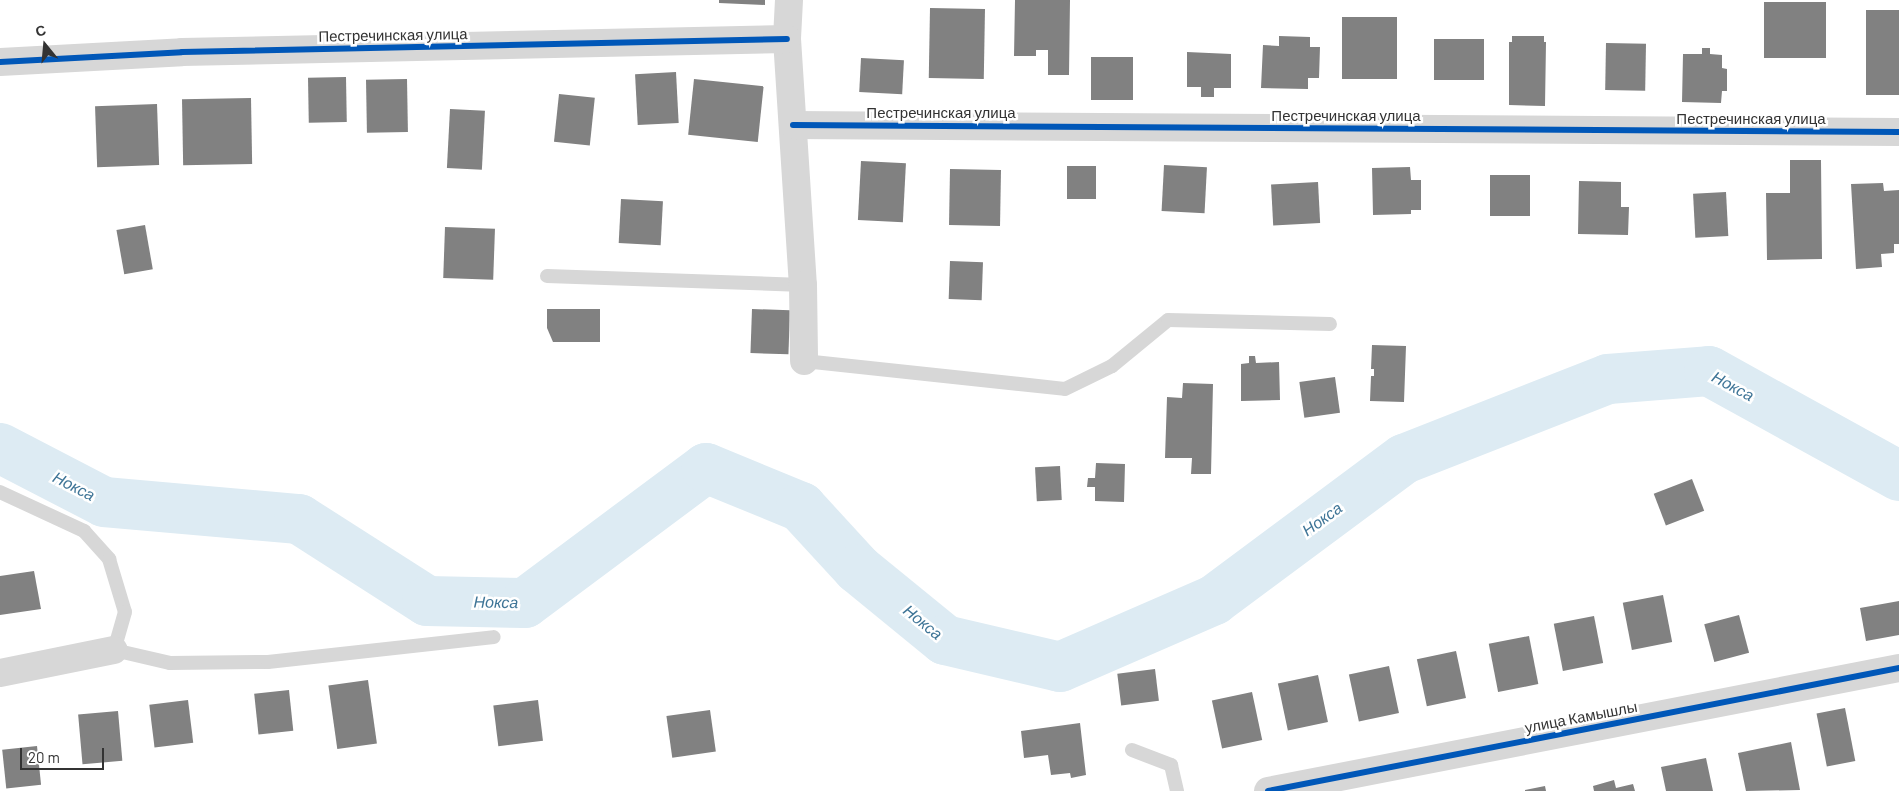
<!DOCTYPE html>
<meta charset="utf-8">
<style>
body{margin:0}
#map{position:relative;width:1899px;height:791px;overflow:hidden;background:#fff;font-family:Barlow,sans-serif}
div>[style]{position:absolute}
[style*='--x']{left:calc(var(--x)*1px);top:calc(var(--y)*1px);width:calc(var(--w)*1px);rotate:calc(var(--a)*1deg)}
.river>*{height:50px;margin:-25px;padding:0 25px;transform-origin:25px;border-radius:25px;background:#ddebf3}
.building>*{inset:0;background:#818181;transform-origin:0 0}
.lane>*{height:14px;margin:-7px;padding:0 7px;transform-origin:7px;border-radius:7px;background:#d7d7d7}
.street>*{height:28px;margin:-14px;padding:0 14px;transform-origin:14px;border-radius:14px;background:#d7d7d7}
.cycleway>*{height:6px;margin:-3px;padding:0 3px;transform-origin:3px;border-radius:3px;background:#0057b8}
span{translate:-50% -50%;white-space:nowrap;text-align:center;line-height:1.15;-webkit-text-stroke:5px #fff;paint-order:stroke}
.street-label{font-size:15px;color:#333}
.water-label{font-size:16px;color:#3f7597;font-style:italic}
.north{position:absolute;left:20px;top:20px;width:50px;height:50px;-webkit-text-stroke:4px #fff;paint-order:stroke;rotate:343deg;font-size:14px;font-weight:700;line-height:20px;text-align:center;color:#333}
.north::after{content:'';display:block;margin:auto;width:18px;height:22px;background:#333;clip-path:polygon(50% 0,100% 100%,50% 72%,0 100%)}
.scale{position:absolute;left:20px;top:748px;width:84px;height:22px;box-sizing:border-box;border:2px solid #333;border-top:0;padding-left:6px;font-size:15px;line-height:18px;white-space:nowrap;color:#333;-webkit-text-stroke:4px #fff;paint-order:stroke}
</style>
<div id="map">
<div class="river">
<div style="--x:0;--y:448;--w:117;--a:27.4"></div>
<div style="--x:104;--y:502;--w:196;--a:5"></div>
<div style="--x:299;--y:519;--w:152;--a:32.6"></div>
<div style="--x:427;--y:601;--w:98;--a:1.2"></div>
<div style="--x:525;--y:603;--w:226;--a:-36.7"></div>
<div style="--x:706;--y:468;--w:103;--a:22.3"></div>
<div style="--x:801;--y:507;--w:84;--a:47.4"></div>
<div style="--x:858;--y:569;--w:112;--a:39.2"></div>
<div style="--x:945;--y:640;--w:118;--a:13.2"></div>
<div style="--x:1060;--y:667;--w:168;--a:-23.5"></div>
<div style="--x:1214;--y:600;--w:237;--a:-36.6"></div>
<div style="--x:1404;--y:459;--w:219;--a:-21.4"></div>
<div style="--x:1608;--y:379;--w:101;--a:-4.5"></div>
<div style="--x:1709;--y:371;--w:217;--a:28.9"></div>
</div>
<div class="building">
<div style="clip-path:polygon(719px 0,765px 0,765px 5px,719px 3px)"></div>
<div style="clip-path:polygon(1015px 0,1070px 0,1069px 75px,1048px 75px,1048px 50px,1036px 50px,1036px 56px,1014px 56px)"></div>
<div style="left:1764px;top:2px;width:62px;height:56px"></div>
<div style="left:930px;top:8px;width:55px;height:70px;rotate:1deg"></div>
<div style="left:1899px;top:10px;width:85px;height:33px;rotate:90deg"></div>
<div style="left:1342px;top:17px;width:55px;height:62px"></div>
<div style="clip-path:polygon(1279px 36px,1310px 37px,1310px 47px,1320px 47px,1319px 78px,1308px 78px,1308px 89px,1261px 88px,1263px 45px,1279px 46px)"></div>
<div style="clip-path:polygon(1512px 36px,1544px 36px,1544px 42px,1546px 42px,1545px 106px,1509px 105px,1509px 42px,1512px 42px)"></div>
<div style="left:1434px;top:39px;width:50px;height:41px"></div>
<div style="left:1606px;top:43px;width:40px;height:47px;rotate:1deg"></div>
<div style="clip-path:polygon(1702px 48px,1710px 48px,1710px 54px,1722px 55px,1722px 68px,1727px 69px,1727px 91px,1722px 91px,1721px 103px,1682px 102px,1683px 54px,1702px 54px)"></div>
<div style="clip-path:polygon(1187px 52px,1231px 54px,1231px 88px,1214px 88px,1214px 97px,1201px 97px,1201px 87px,1187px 87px)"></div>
<div style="left:1091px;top:57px;width:42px;height:43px"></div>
<div style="left:861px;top:58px;width:43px;height:34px;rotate:3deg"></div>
<div style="left:676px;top:72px;width:51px;height:41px;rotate:87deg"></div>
<div style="left:346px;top:77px;width:45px;height:38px;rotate:89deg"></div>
<div style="left:407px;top:79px;width:53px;height:41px;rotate:89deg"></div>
<div style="left:694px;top:79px;width:70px;height:56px;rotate:6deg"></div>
<div style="left:559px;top:94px;width:36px;height:48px;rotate:6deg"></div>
<div style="left:251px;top:98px;width:66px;height:69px;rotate:89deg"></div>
<div style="left:157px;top:104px;width:61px;height:62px;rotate:88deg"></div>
<div style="left:450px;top:109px;width:35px;height:59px;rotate:3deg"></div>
<div style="clip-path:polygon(1790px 160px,1821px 160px,1822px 259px,1767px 260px,1766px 193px,1790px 193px)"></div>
<div style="left:861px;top:161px;width:45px;height:59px;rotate:3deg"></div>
<div style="left:1164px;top:165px;width:43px;height:46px;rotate:3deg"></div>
<div style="left:1067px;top:166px;width:29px;height:33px"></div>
<div style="clip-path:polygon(1410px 167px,1411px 180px,1421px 180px,1421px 210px,1411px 210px,1411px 214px,1373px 215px,1372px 168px)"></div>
<div style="left:950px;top:169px;width:51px;height:56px;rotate:1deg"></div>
<div style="left:1490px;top:175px;width:40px;height:41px"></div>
<div style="clip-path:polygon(1579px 181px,1621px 182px,1621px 207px,1629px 207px,1628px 235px,1578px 234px)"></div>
<div style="left:1318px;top:182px;width:41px;height:47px;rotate:87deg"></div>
<div style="clip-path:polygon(1883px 183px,1884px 191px,1899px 190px,1899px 244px,1894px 244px,1894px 253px,1881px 254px,1882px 267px,1856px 269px,1851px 184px)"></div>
<div style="left:1726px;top:192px;width:44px;height:33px;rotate:87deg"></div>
<div style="left:621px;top:199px;width:42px;height:44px;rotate:3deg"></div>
<div style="left:145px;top:225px;width:45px;height:29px;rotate:80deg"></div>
<div style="left:445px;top:227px;width:50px;height:51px;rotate:2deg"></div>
<div style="left:950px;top:261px;width:33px;height:38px;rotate:2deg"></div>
<div style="clip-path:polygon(547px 309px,600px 309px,600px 342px,553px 342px,547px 328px)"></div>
<div style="left:752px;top:309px;width:38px;height:44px;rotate:2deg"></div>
<div style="clip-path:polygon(1372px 345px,1406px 346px,1404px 402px,1370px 401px,1371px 376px,1374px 376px,1374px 369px,1371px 369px)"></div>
<div style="clip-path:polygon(1249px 356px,1255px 356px,1256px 363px,1279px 362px,1280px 400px,1241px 401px,1241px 364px,1249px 363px)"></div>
<div style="left:1335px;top:377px;width:36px;height:36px;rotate:82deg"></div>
<div style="clip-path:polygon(1183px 383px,1213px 384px,1211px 474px,1191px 474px,1192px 458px,1165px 458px,1167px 397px,1182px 398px)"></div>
<div style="clip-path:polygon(1096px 463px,1125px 464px,1124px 502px,1095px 501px,1095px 487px,1087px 487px,1088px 478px,1095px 478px)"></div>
<div style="left:1060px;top:466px;width:34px;height:25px;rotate:87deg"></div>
<div style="left:1692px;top:479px;width:34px;height:41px;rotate:69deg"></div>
<div style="clip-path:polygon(34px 571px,41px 609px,0 615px,0 576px)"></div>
<div style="left:1663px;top:595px;width:48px;height:41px;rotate:79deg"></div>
<div style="clip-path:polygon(1899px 601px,1899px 635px,1866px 641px,1860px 608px)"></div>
<div style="left:1739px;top:615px;width:39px;height:36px;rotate:75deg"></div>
<div style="left:1594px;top:616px;width:48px;height:41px;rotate:79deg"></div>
<div style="left:1529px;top:636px;width:49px;height:41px;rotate:79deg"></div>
<div style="left:1456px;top:651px;width:48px;height:40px;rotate:78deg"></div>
<div style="left:1389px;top:666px;width:48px;height:41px;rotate:78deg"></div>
<div style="left:1155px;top:669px;width:32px;height:38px;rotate:83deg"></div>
<div style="left:1318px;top:675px;width:48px;height:41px;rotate:78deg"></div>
<div style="left:368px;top:680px;width:64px;height:40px;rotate:82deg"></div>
<div style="left:289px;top:690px;width:41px;height:35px;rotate:84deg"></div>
<div style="left:1252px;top:692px;width:49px;height:41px;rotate:78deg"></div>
<div style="left:188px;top:700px;width:43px;height:39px;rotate:83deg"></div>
<div style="left:538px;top:700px;width:41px;height:45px;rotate:83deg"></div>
<div style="left:1845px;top:708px;width:54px;height:29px;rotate:79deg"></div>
<div style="left:710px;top:710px;width:42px;height:44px;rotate:82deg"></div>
<div style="left:118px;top:711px;width:50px;height:40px;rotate:85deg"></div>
<div style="clip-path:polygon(1080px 723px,1086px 775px,1071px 778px,1070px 773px,1051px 775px,1048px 755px,1024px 758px,1021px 731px)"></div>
<div style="clip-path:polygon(1791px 742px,1800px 790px,1746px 791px,1738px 753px)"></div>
<div style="left:37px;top:746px;width:39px;height:35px;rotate:84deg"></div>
<div style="clip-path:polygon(1706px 758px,1713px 791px,1666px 791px,1661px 767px)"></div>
<div style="clip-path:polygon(1614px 780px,1616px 788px,1633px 784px,1635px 791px,1594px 791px,1593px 786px)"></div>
<div style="clip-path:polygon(1545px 786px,1546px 791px,1525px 791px,1525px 790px)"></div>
</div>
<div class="lane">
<div style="--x:547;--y:276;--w:256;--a:2"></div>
<div style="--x:804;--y:361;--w:262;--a:6.1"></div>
<div style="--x:1065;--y:389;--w:52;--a:-26.1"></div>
<div style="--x:1112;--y:366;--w:72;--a:-39.4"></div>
<div style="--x:1168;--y:320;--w:162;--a:1.4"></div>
<div style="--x:0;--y:492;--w:93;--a:24.9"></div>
<div style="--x:84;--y:531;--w:38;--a:48"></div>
<div style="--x:109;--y:559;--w:55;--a:73.2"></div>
<div style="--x:125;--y:612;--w:40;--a:106"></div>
<div style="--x:114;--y:650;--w:57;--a:13.1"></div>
<div style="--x:170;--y:663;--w:98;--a:-0.6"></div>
<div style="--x:268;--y:662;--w:227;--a:-6.3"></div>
<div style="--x:1132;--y:750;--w:42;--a:21"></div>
<div style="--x:1171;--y:765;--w:27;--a:77"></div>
</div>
<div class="street">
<div style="--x:789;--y:0;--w:39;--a:93"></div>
<div style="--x:787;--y:39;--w:247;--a:86.3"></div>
<div style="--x:803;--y:285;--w:76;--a:89.2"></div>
<div style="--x:0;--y:62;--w:182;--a:-3.1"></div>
<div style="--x:182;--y:52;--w:605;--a:-1.23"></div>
<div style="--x:793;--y:125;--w:1106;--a:0.36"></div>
<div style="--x:0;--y:673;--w:116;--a:-11.4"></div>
<div style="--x:1268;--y:791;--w:643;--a:-11.03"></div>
</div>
<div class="cycleway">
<div style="--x:0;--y:62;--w:182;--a:-3.1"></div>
<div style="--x:182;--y:52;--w:605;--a:-1.23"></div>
<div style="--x:793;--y:125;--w:1106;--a:0.36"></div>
<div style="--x:1268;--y:791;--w:643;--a:-11.03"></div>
</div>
<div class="street-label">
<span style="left:393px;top:35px;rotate:-1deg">Пестречинская улица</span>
<span style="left:941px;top:113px">Пестречинская улица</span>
<span style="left:1346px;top:116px">Пестречинская улица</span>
<span style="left:1751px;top:119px">Пестречинская улица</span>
<span style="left:1581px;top:717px;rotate:-11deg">улица Камышлы</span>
</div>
<div class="water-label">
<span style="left:1733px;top:386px;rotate:28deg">Нокса</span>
<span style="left:74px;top:486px;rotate:27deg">Нокса</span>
<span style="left:1322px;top:519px;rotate:-36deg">Нокса</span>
<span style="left:496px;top:602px;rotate:1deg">Нокса</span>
<span style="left:923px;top:622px;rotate:39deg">Нокса</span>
</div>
<div class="north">С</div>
<div class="scale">20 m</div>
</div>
